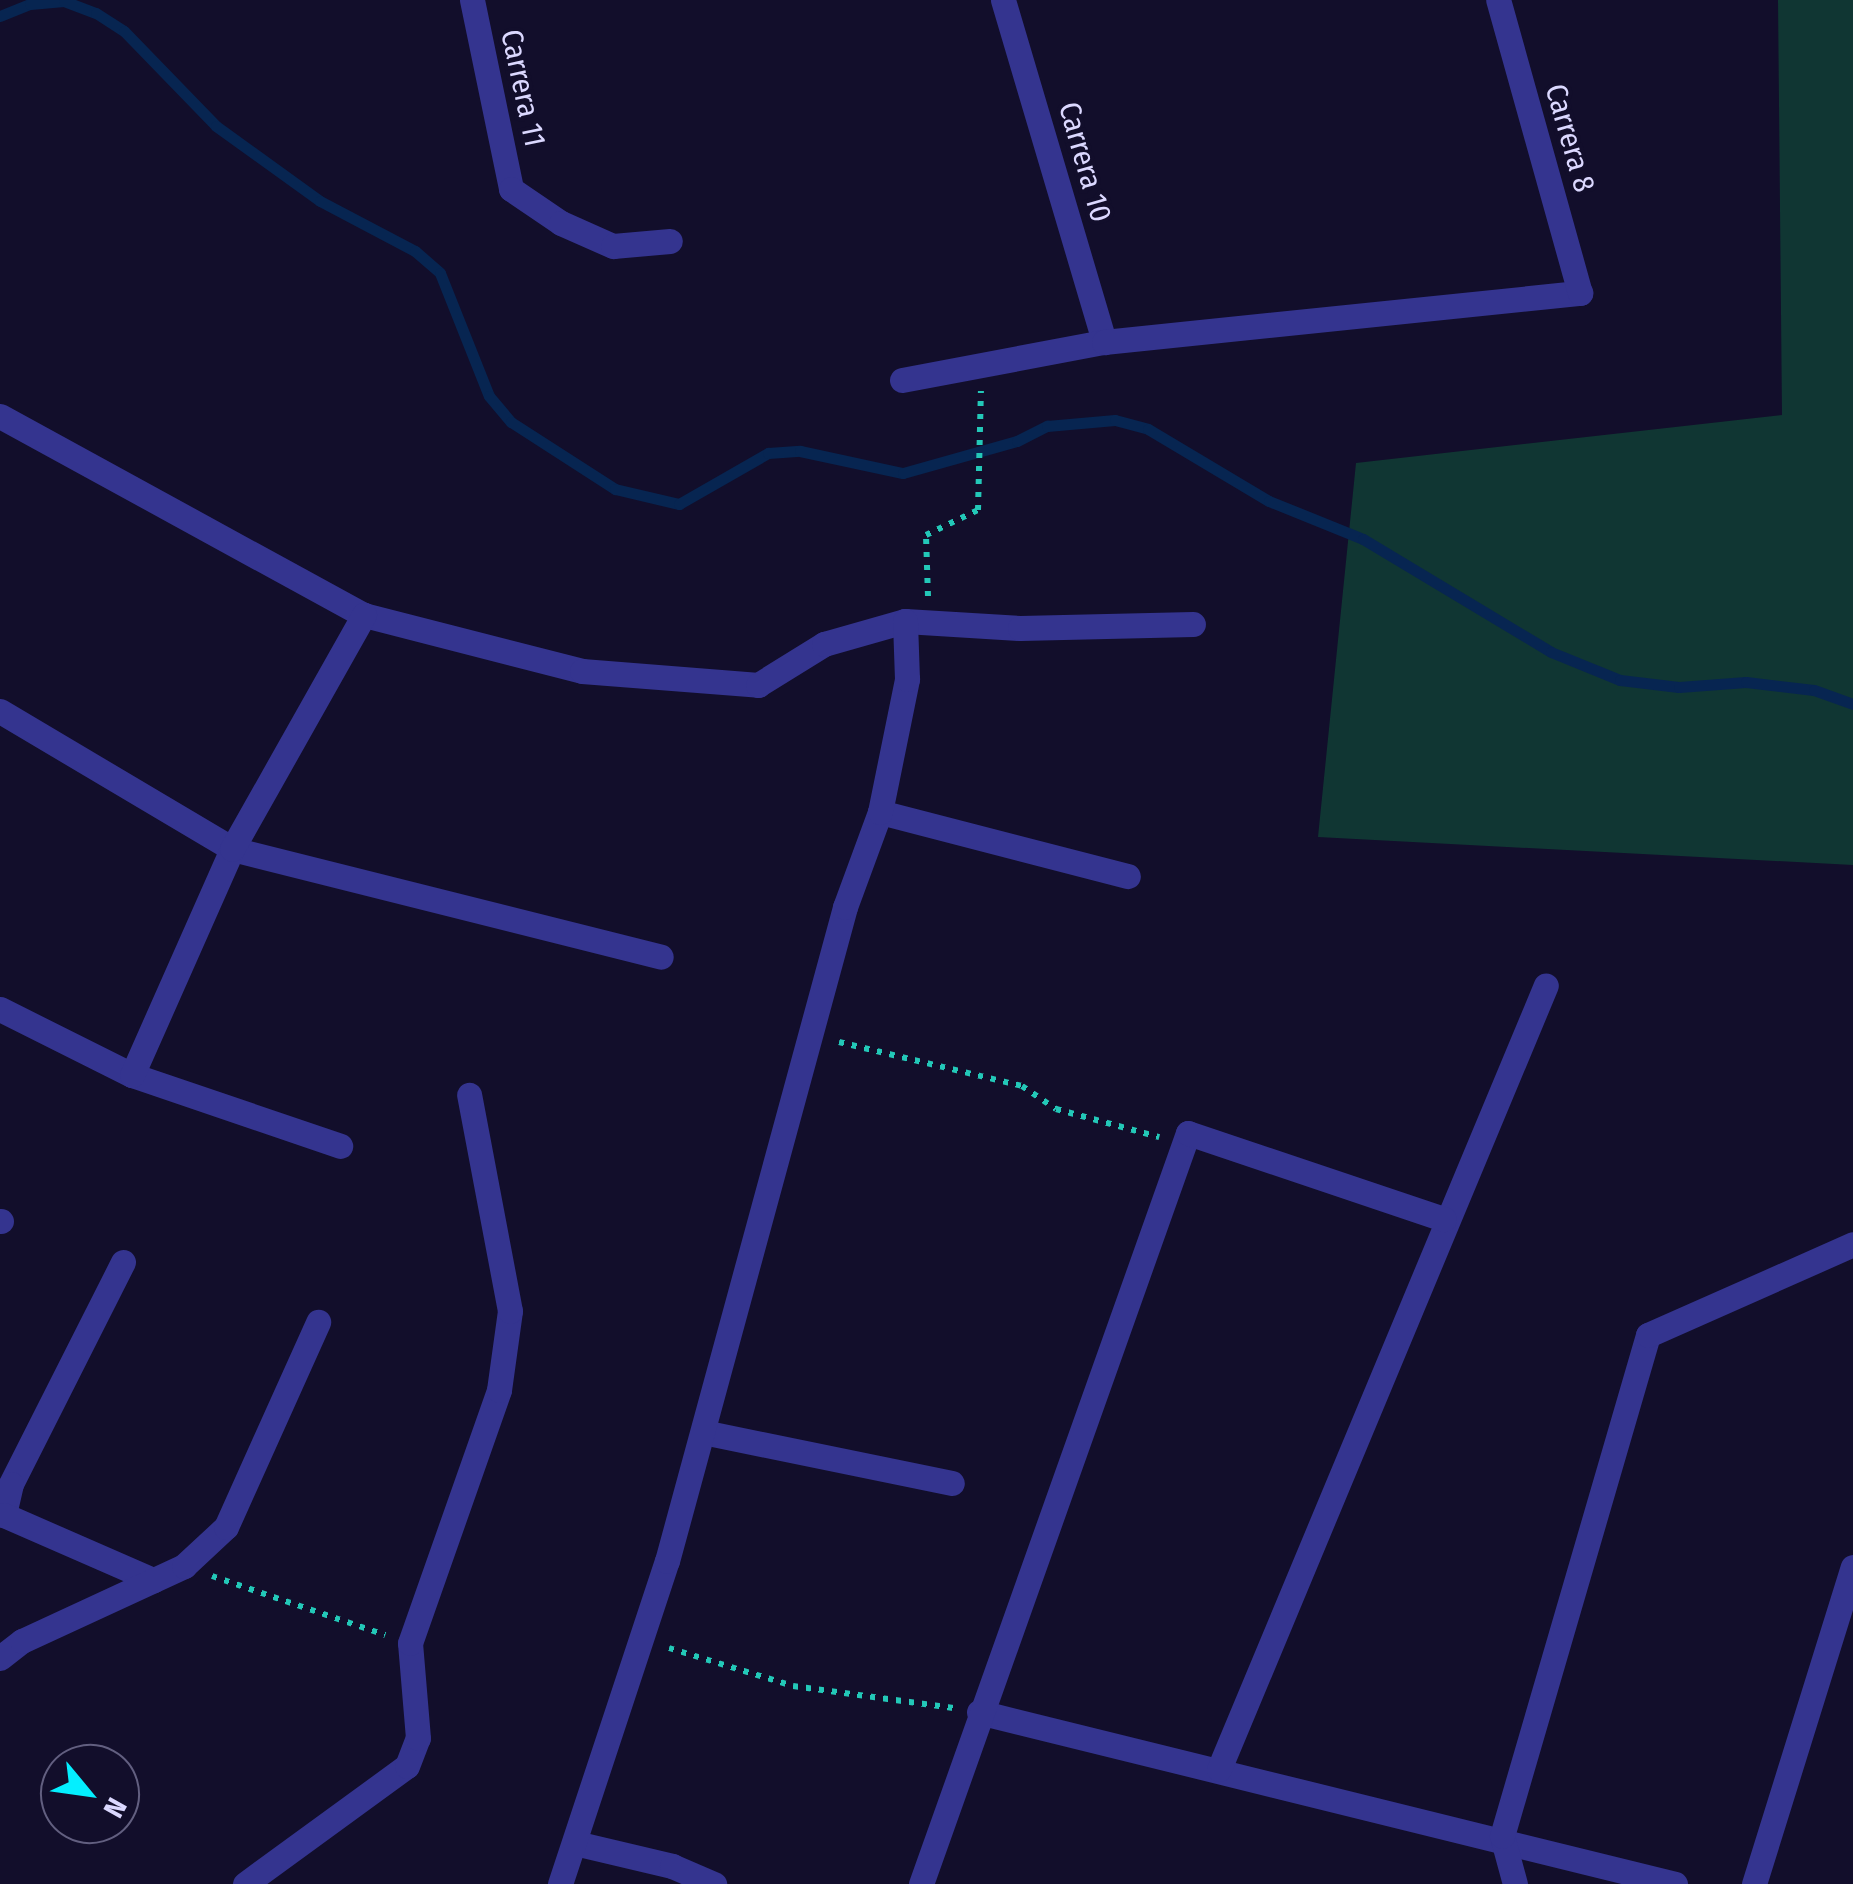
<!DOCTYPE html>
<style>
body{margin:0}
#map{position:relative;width:1853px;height:1884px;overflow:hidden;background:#120e2b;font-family:"Fira Sans Condensed",sans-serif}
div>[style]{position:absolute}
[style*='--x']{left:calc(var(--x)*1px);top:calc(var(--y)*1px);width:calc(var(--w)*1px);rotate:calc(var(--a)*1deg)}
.green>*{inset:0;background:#103633}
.stream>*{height:11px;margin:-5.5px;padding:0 5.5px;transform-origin:5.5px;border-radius:5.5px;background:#072551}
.path>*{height:6px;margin-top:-3px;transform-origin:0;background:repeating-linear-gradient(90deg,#23c8b8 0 5px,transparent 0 13px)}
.minor>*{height:25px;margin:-12.5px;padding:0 12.5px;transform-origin:12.5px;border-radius:12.5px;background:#34348f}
span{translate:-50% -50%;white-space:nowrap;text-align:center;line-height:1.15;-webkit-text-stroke:8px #120e2b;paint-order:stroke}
.street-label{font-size:30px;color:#dbd8ff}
.north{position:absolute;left:40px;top:1744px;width:100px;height:100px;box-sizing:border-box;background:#120e2b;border:2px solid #625f80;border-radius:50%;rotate:119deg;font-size:28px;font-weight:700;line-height:40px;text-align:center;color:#dbd8ff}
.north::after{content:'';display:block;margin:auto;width:35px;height:45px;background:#04efff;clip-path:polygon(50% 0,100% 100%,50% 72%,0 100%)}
</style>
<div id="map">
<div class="green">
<div style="clip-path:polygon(1778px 0,1853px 0,1853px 865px,1318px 837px,1356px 463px,1782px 415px)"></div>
</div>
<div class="stream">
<div style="--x:0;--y:16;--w:32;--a:-22"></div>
<div style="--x:30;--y:4;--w:34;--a:-5"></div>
<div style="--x:64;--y:1;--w:34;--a:21"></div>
<div style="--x:96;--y:13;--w:33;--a:33"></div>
<div style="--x:124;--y:31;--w:132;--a:45.9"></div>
<div style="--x:216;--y:126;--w:128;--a:35.8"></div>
<div style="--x:320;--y:201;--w:107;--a:27.8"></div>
<div style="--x:415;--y:251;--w:33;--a:41"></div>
<div style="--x:440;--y:273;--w:132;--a:68.3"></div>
<div style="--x:489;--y:396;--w:34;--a:50"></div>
<div style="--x:511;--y:422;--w:124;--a:32.8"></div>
<div style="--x:615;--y:489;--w:66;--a:13.2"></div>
<div style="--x:679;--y:504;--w:103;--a:-29.8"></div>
<div style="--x:768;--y:453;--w:32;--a:-4"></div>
<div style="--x:800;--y:451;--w:105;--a:12.1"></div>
<div style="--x:903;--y:473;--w:118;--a:-15.7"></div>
<div style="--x:1017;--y:441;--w:34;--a:-27"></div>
<div style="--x:1047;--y:426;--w:68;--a:-5"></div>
<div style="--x:1115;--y:420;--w:34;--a:15"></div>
<div style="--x:1148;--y:429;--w:141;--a:30.8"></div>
<div style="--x:1269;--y:501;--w:101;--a:22"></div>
<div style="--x:1363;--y:539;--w:219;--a:31"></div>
<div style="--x:1551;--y:652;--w:74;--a:22.1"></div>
<div style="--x:1620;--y:680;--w:59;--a:6.8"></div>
<div style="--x:1679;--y:687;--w:67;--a:-4.3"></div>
<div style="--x:1746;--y:682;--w:68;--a:6.7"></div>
<div style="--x:1814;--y:690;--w:41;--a:19.7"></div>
</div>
<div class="path">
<div style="--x:928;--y:596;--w:61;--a:-91.9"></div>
<div style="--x:926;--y:535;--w:58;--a:-25.7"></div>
<div style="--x:978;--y:510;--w:119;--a:-88.6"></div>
<div style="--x:839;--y:1042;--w:188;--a:13.5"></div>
<div style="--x:1022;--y:1086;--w:41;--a:34.1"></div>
<div style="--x:1056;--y:1109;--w:107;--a:15.2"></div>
<div style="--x:212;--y:1576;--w:183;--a:18.8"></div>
<div style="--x:669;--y:1648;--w:130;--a:17"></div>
<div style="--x:793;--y:1686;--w:162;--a:7.8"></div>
</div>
<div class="minor">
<div style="--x:472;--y:0;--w:193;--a:78.3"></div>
<div style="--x:511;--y:189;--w:60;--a:34.2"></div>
<div style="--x:561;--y:223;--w:57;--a:23.9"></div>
<div style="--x:613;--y:246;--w:57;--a:-5"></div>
<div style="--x:1003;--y:0;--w:357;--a:73.5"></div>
<div style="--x:902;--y:380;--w:206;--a:-10.7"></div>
<div style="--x:1104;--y:342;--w:479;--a:-5.9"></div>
<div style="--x:1580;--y:293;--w:304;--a:-105.6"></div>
<div style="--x:0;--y:416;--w:415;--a:28.7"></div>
<div style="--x:364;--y:615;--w:225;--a:14.4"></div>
<div style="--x:582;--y:671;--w:177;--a:4.5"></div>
<div style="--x:758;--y:685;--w:78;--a:-31.8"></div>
<div style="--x:824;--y:644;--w:84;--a:-15.9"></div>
<div style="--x:905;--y:621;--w:115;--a:3.5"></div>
<div style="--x:1020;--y:628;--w:173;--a:-1.3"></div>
<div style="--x:0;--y:711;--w:270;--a:30.7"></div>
<div style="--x:232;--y:849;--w:442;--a:14.1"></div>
<div style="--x:880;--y:812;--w:256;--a:14.5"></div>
<div style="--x:0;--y:1009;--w:148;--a:26.6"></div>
<div style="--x:132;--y:1075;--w:220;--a:18.8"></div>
<div style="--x:132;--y:1075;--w:247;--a:-66.1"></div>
<div style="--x:232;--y:849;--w:269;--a:-60.6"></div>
<div style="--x:0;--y:1221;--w:1;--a:0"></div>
<div style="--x:123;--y:1262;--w:249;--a:116.8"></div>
<div style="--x:11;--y:1484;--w:32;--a:103"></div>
<div style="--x:4;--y:1515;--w:163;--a:23.6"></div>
<div style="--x:703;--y:1432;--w:254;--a:11.6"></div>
<div style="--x:0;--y:1658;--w:28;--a:-38"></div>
<div style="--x:22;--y:1641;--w:179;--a:-24.8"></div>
<div style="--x:184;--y:1566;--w:57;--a:-42.9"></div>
<div style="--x:226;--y:1527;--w:225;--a:-65.8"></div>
<div style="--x:979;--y:1712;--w:717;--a:13.88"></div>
<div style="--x:1219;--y:1769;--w:849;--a:-67.36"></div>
<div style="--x:575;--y:1843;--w:100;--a:13.3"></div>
<div style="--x:672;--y:1866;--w:46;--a:23.2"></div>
<div style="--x:245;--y:1884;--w:200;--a:-36.1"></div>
<div style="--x:407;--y:1766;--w:30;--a:-69"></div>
<div style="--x:418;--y:1738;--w:95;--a:-94.8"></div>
<div style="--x:410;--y:1643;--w:268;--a:-70.6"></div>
<div style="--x:499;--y:1390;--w:80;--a:-82.1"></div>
<div style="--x:510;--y:1311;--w:220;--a:-100.7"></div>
<div style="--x:560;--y:1884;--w:340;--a:-71.7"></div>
<div style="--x:667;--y:1561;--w:678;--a:-74.77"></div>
<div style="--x:845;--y:907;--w:101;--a:-69.8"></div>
<div style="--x:880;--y:812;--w:136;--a:-78.5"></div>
<div style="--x:907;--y:679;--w:58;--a:-92"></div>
<div style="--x:921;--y:1884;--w:797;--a:-70.43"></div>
<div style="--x:1188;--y:1133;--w:270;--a:18.6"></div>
<div style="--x:1515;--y:1884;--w:50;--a:-105.2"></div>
<div style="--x:1502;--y:1836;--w:522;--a:-73.75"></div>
<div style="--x:1648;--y:1335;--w:224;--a:-23.9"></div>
<div style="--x:1754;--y:1884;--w:332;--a:-72.7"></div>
</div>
<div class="street-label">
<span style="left:523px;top:88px;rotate:78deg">Carrera 11</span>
<span style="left:1570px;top:138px;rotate:74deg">Carrera 8</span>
<span style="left:1085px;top:162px;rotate:74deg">Carrera 10</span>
</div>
<div class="north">N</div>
</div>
